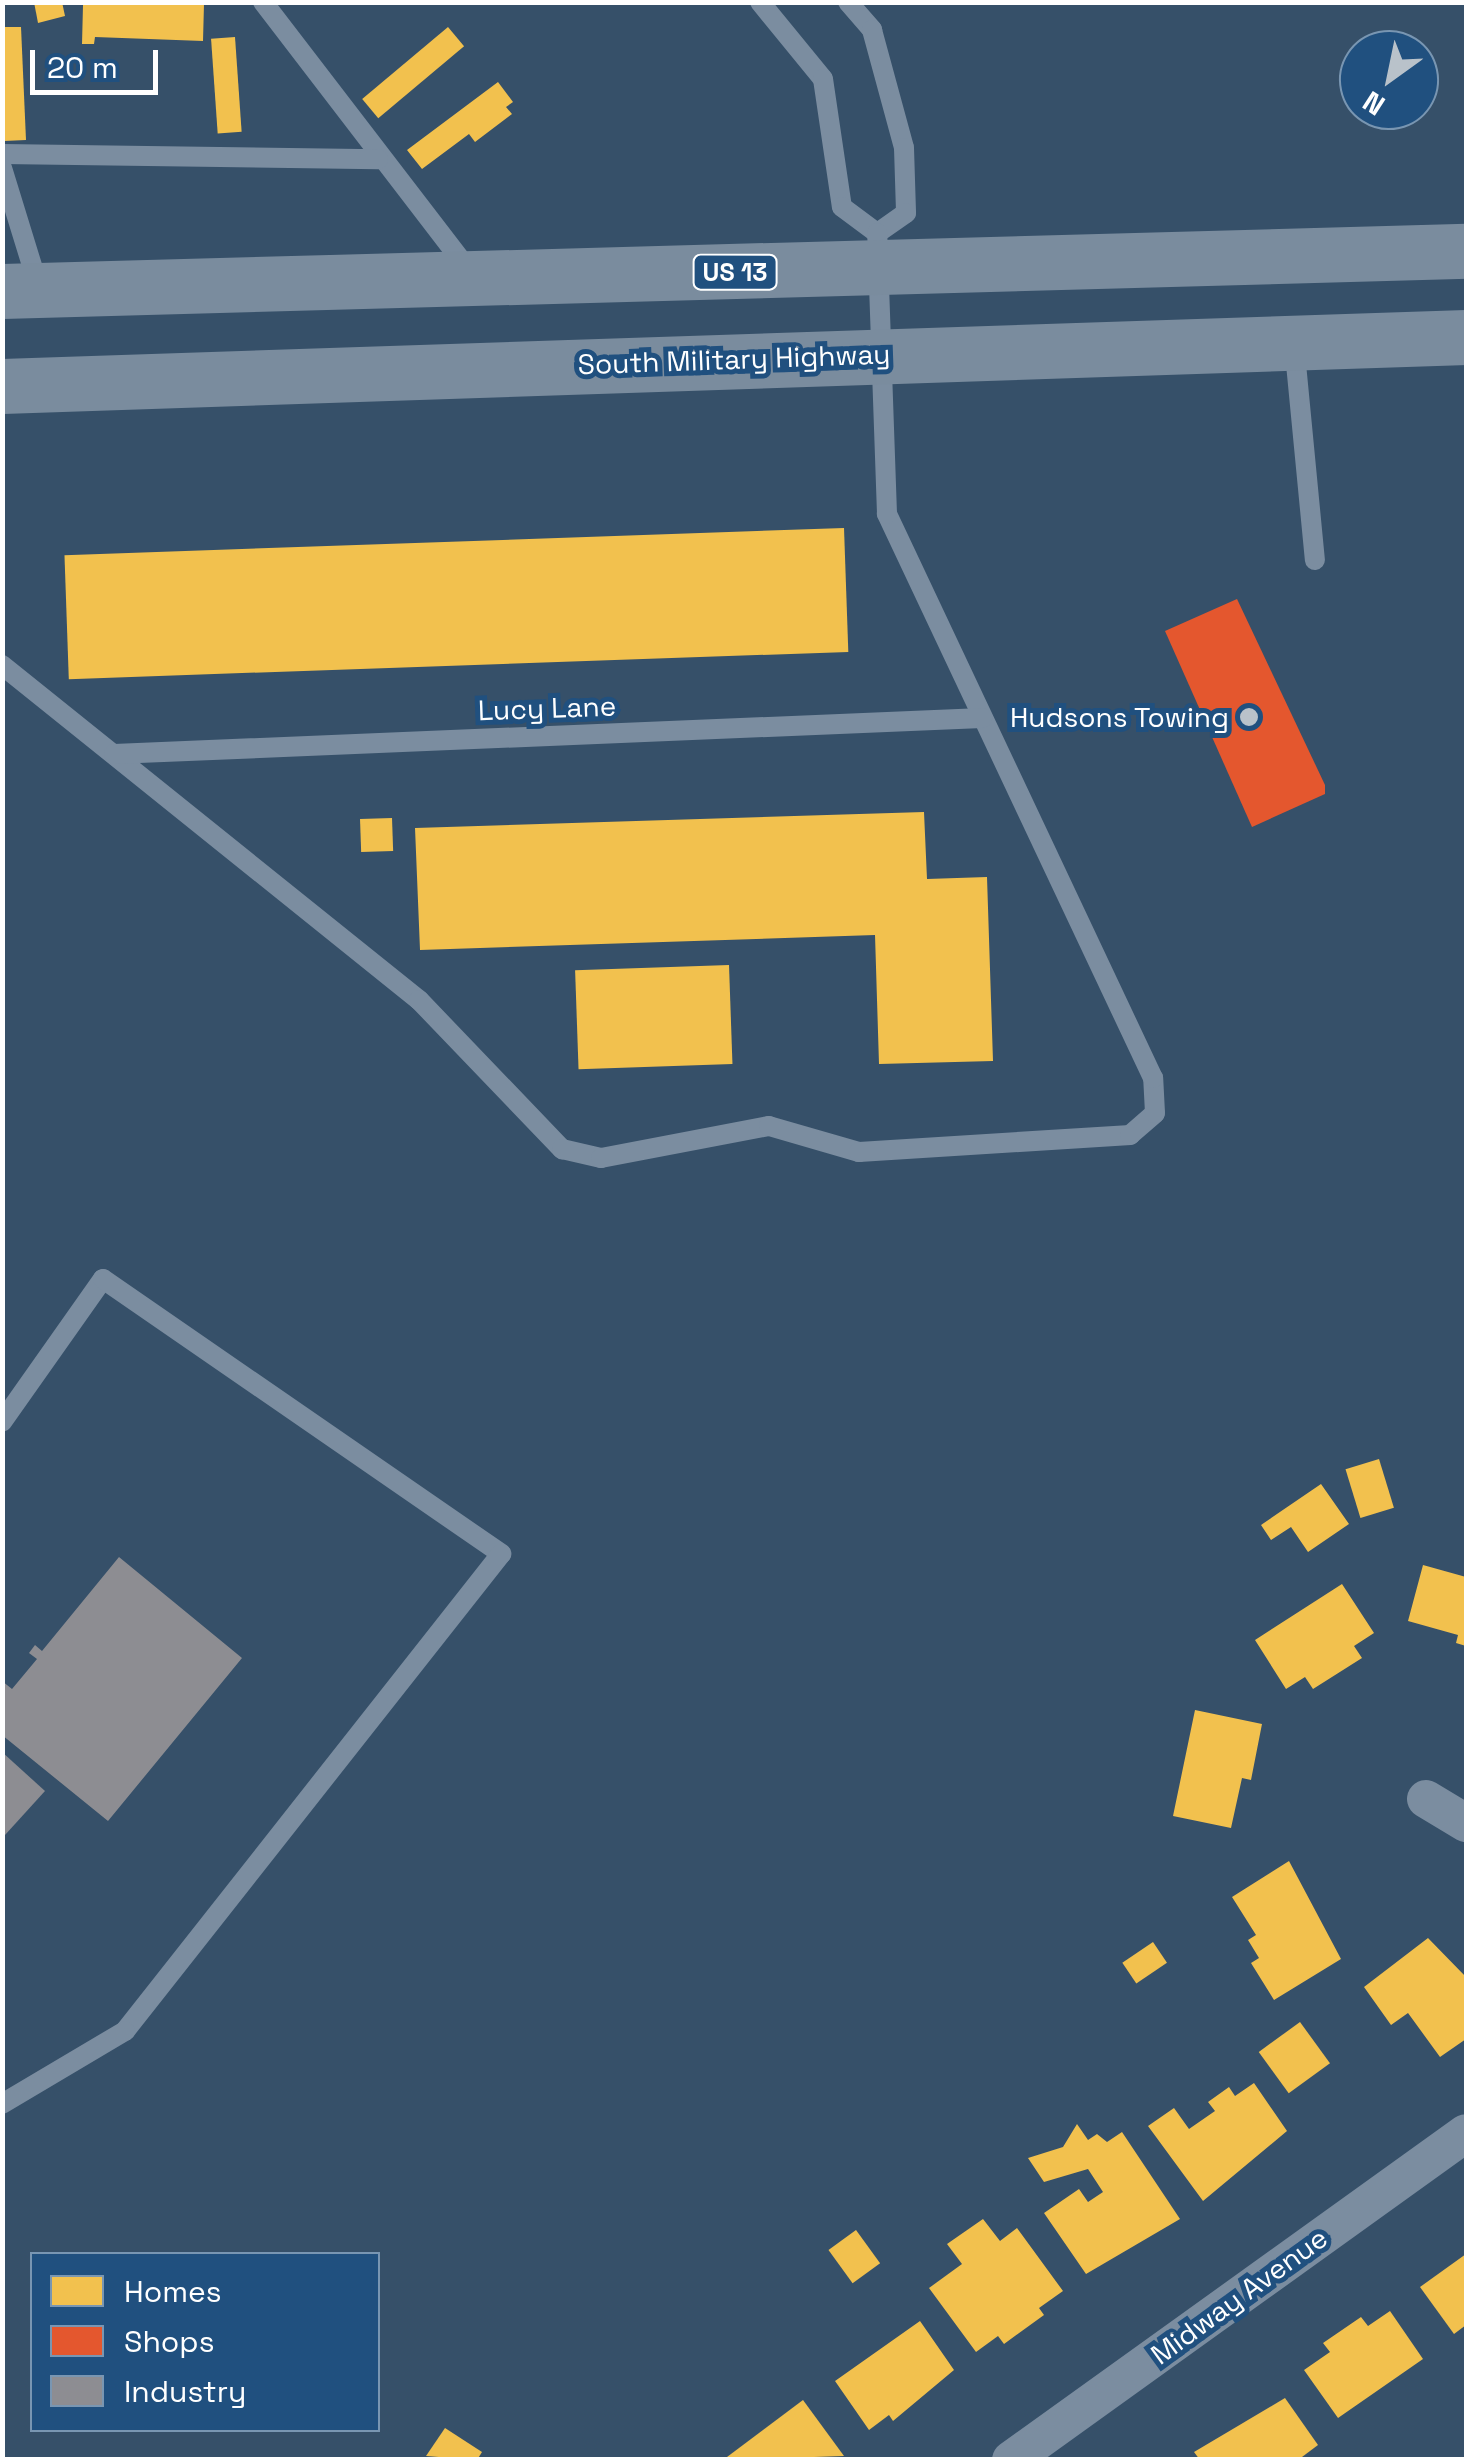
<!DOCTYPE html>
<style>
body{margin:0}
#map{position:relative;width:1469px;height:2462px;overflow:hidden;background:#365069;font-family:"Space Grotesk",sans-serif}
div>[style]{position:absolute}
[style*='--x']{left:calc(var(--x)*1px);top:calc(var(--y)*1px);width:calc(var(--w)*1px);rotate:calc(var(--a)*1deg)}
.homes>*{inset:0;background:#f2c14e;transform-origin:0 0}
.shops>*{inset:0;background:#e4572e}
.industry>*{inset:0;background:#8d8d92}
.service>*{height:20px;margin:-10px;padding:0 10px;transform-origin:10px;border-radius:10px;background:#7b8da0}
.minor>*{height:38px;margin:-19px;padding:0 19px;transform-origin:19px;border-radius:19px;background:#7b8da0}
.primary>*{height:55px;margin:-27.5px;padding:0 27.5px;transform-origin:27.5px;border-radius:27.5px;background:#7a8c9e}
.dots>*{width:28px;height:28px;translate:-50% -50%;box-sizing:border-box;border:5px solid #20507f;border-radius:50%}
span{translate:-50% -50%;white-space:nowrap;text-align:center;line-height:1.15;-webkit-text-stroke:10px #20507f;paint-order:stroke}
.shield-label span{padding:2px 8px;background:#20507f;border:2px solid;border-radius:8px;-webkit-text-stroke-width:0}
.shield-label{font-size:25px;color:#fff;font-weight:700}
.street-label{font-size:28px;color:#fff}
.poi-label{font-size:28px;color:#fff}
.right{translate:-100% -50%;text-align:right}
.frame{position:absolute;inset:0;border:5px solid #fff;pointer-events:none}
.legend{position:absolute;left:30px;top:2252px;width:350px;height:180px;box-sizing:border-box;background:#20507f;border:2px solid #7996b2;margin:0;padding:12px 18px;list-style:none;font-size:30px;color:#fff}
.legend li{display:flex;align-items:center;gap:20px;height:50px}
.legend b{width:50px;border:2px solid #7996b2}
.north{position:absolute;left:1339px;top:30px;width:100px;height:100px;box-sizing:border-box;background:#20507f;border:2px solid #7996b2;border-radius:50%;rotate:213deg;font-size:28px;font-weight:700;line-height:40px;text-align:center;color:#fff}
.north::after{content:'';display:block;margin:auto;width:35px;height:45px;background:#b9c2ca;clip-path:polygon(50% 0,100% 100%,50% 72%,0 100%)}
.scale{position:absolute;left:30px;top:50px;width:128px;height:45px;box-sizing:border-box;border:5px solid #fff;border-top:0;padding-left:12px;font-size:30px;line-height:35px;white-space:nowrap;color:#fff;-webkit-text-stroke:8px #20507f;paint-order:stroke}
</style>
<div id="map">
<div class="homes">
<div style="clip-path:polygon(34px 2px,62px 2px,65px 16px,38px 23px)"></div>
<div style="clip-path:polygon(112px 2px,204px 4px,203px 41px,95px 37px,94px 44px,82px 44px,83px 5px)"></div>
<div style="clip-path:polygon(2px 27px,21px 27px,26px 140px,4px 141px)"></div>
<div style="left:448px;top:27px;width:25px;height:112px;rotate:50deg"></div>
<div style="left:235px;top:37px;width:95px;height:24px;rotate:86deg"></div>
<div style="clip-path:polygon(498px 82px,513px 102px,506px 107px,512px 114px,475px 142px,469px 134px,422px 169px,407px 150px)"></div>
<div style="left:844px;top:528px;width:124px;height:780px;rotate:88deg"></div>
<div style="clip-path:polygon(924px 812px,927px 879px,987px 877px,993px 1061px,879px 1064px,875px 935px,420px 950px,415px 828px)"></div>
<div style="left:392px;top:818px;width:33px;height:32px;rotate:88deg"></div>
<div style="left:729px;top:965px;width:99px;height:154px;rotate:88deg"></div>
<div style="left:1379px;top:1459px;width:51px;height:35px;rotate:73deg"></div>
<div style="clip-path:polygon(1321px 1484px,1349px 1524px,1308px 1552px,1291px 1527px,1271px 1540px,1261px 1525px)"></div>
<div style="clip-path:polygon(1423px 1565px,1466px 1577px,1466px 1646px,1456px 1643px,1458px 1635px,1408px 1621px)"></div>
<div style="clip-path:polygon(1342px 1584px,1374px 1633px,1354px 1646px,1362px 1658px,1313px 1689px,1305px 1677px,1286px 1689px,1255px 1640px)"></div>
<div style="clip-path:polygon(1195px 1710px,1262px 1724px,1251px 1780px,1242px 1778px,1231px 1828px,1173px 1816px)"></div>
<div style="clip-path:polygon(1289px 1861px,1341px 1959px,1274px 2000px,1251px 1963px,1259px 1958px,1248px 1940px,1256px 1935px,1232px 1897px)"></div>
<div style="clip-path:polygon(1428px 1938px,1466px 1977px,1466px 2039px,1440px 2057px,1408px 2013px,1391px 2025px,1364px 1987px)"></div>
<div style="left:1153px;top:1942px;width:25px;height:37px;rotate:56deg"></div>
<div style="left:1300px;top:2022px;width:51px;height:51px;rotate:54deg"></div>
<div style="clip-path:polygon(1254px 2083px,1287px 2131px,1203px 2201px,1148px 2126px,1174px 2108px,1189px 2129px,1215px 2111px,1208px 2102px,1229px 2087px,1235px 2096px)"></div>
<div style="clip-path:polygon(1077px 2124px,1088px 2140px,1097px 2134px,1107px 2142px,1122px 2132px,1180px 2219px,1086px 2274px,1044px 2213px,1079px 2189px,1088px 2202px,1103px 2192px,1088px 2169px,1044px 2182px,1028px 2158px,1063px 2147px)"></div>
<div style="clip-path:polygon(983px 2219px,1000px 2241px,1017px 2228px,1063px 2291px,1039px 2308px,1044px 2315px,1004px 2344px,998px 2336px,976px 2352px,929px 2288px,962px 2264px,947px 2244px)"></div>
<div style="left:856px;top:2230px;width:41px;height:34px;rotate:54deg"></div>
<div style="clip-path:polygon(1466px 2254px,1466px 2325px,1454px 2334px,1420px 2287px)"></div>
<div style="clip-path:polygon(1390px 2311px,1423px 2359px,1338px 2418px,1304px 2370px,1330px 2352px,1323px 2343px,1361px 2317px,1368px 2326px)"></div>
<div style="clip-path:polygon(920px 2321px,954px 2370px,893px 2421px,889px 2415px,869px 2430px,835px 2381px)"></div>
<div style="clip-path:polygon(1285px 2398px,1318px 2445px,1298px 2460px,1200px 2460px,1194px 2452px)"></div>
<div style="clip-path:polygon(803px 2400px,844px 2456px,723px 2460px)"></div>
<div style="clip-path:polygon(445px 2428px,482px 2452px,477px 2460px,426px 2456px)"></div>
</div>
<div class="shops">
<div style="clip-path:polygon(1237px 599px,1325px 785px,1325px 794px,1252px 827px,1165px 631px)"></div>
</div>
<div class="industry">
<div style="clip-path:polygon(119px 1557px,242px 1658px,108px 1821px,2px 1735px,2px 1681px,12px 1689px,37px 1659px,29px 1653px,35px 1645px,42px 1651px)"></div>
<div style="clip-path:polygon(2px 1752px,45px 1791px,5px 1835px,2px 1832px)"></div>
</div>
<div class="service">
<div style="--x:263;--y:2;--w:340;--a:52.5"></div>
<div style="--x:760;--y:2;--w:99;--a:50.7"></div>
<div style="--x:823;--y:79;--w:129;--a:81.6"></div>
<div style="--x:842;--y:207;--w:44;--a:36.6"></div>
<div style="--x:848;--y:2;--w:37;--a:49"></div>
<div style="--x:872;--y:30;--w:122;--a:74.8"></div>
<div style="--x:904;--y:148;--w:65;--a:88.2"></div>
<div style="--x:906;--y:213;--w:35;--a:145"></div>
<div style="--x:2;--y:154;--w:376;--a:0.8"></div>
<div style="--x:2;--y:168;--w:126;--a:72.9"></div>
<div style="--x:1294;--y:343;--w:218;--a:84.5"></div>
<div style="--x:2;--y:665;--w:535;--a:38.78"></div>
<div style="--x:419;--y:1000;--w:207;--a:46.2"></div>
<div style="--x:562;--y:1149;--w:40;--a:13"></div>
<div style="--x:601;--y:1158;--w:171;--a:-10.8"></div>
<div style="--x:769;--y:1126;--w:94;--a:16.1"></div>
<div style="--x:859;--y:1152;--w:272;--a:-3.6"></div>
<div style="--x:1130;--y:1135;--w:33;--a:-41"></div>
<div style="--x:1155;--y:1113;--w:35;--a:-93"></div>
<div style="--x:1153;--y:1078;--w:624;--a:-115.25"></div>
<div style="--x:887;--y:514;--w:281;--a:-92"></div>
<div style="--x:114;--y:754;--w:869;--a:-2.37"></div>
<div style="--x:2;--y:1422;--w:175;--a:-54.8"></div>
<div style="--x:103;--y:1279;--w:484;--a:34.6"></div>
<div style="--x:501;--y:1554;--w:607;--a:128.25"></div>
<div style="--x:125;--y:2031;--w:143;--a:149.3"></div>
</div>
<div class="minor">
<div style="--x:1426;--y:1799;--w:47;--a:31"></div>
<div style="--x:1011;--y:2460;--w:560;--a:-35.7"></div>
</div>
<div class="primary">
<div style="--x:2;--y:291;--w:1465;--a:-1.57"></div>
<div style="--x:2;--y:386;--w:1465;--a:-1.92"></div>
</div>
<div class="dots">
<div style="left:1249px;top:717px;background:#b9c2ca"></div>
</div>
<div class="shield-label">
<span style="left:735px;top:272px">US 13</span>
</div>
<div class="street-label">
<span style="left:734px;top:359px;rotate:-2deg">South Military Highway</span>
<span style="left:547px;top:708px;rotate:-2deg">Lucy Lane</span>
<span style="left:1239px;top:2296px;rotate:-36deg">Midway Avenue</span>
</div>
<div class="poi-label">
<span class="right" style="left:1229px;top:717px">Hudsons Towing</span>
</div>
<div class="frame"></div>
<ul class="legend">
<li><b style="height:28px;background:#f2c14e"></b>Homes</li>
<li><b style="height:28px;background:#e4572e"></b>Shops</li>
<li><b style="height:28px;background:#8d8d92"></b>Industry</li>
</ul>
<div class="north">N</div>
<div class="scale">20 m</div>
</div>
